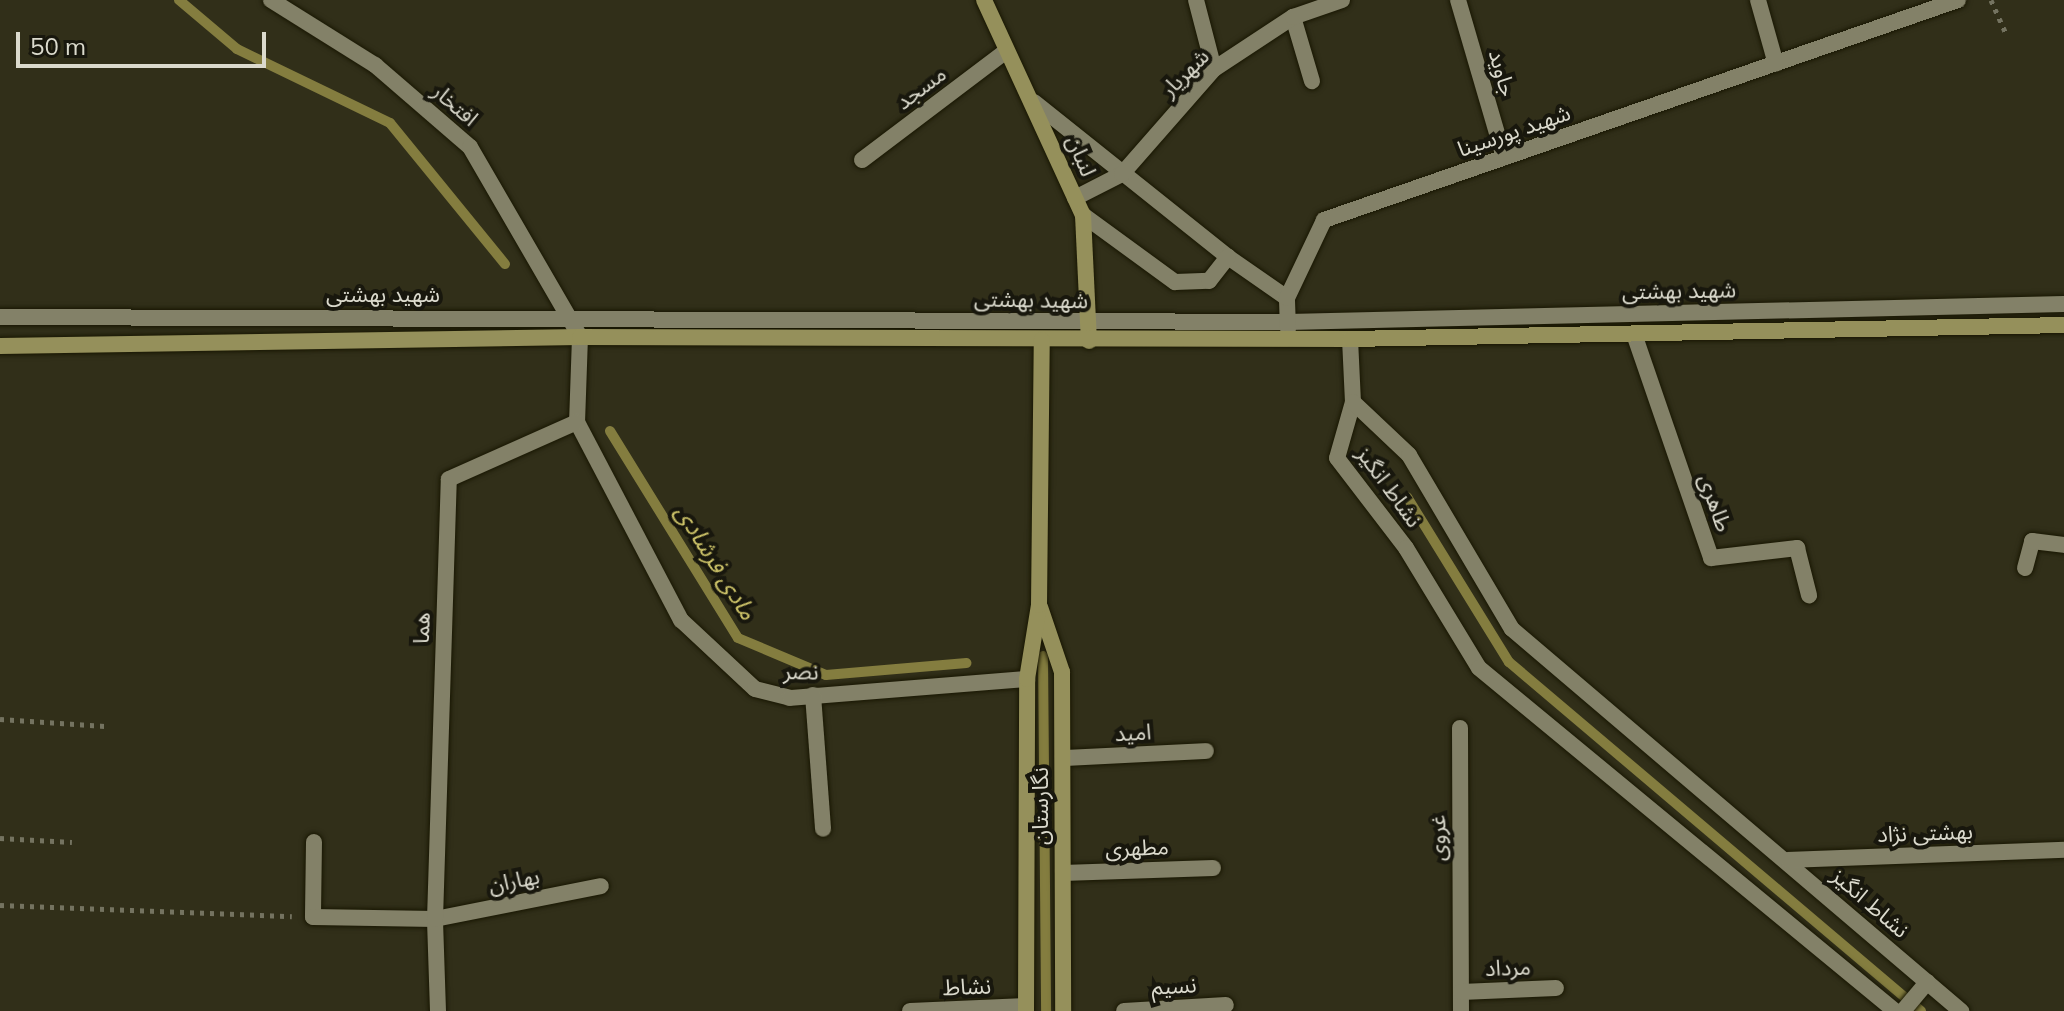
<!DOCTYPE html>
<meta charset="utf-8">
<style>
body{margin:0}
#map{position:relative;width:2064px;height:1011px;overflow:hidden;background:#312f19;font-family:Mulish,"Noto Sans Arabic",sans-serif}
div>[style]{position:absolute}
[style*='--x']{left:calc(var(--x)*1px);top:calc(var(--y)*1px);width:calc(var(--w)*1px);rotate:calc(var(--a)*1deg)}
.stream>*{height:10px;margin:-5px;padding:0 5px;transform-origin:5px;border-radius:5px;background:#847d3f}
.path>*{height:5px;margin-top:-2.5px;transform-origin:0;background:repeating-linear-gradient(90deg,#747360 0 4px,transparent 0 10px)}
.roads{filter:drop-shadow(0 0 2px #191703) drop-shadow(0 0 2px #191703)}
.street>*{height:16px;margin:-8px;padding:0 8px;transform-origin:8px;border-radius:8px;background:#838168}
.secondary>*{height:16px;margin:-8px;padding:0 8px;transform-origin:8px;border-radius:8px;background:#95905b}
span{translate:-50% -50%;white-space:nowrap;text-align:center;line-height:1.15;-webkit-text-stroke:8px #18170d;paint-order:stroke}
.street-label{font-size:22px;color:#dbdacd}
.water-label{font-size:24px;color:#cec469;font-style:italic}
.scale{position:absolute;left:16px;top:32px;width:250px;height:36px;box-sizing:border-box;border:4px solid #dbdacd;border-top:0;padding-left:10px;font-size:24px;line-height:28px;white-space:nowrap;color:#dbdacd;-webkit-text-stroke:6px #18170d;paint-order:stroke}
</style>
<div id="map">
<div class="stream">
<div style="--x:179;--y:0;--w:76;--a:40.2"></div>
<div style="--x:237;--y:49;--w:170;--a:25.8"></div>
<div style="--x:390;--y:123;--w:182;--a:50.8"></div>
<div style="--x:610;--y:431;--w:243;--a:58.3"></div>
<div style="--x:738;--y:638;--w:95;--a:22.8"></div>
<div style="--x:826;--y:675;--w:141;--a:-4.9"></div>
<div style="--x:1407;--y:497;--w:194;--a:58.3"></div>
<div style="--x:1509;--y:662;--w:540;--a:40.27"></div>
<div style="--x:1043;--y:656;--w:355;--a:89.5"></div>
</div>
<div class="path">
<div style="--x:1991;--y:0;--w:37;--a:66"></div>
<div style="--x:0;--y:719;--w:105;--a:3.8"></div>
<div style="--x:0;--y:838;--w:72;--a:3.2"></div>
<div style="--x:0;--y:905;--w:292;--a:2.2"></div>
</div>
<div class="roads">
<div class="street">
<div style="--x:271;--y:0;--w:123;--a:32"></div>
<div style="--x:375;--y:65;--w:125;--a:40.8"></div>
<div style="--x:470;--y:147;--w:220;--a:59.9"></div>
<div style="--x:580;--y:337;--w:85;--a:92"></div>
<div style="--x:577;--y:422;--w:224;--a:62.3"></div>
<div style="--x:681;--y:620;--w:101;--a:43"></div>
<div style="--x:755;--y:689;--w:36;--a:14"></div>
<div style="--x:790;--y:698;--w:238;--a:-4.6"></div>
<div style="--x:1196;--y:0;--w:71;--a:75.4"></div>
<div style="--x:1458;--y:0;--w:164;--a:73.7"></div>
<div style="--x:1758;--y:0;--w:66;--a:74.3"></div>
<div style="--x:1293;--y:17;--w:67;--a:73.5"></div>
<div style="--x:1034;--y:102;--w:248;--a:38.6"></div>
<div style="--x:1228;--y:257;--w:72;--a:34.8"></div>
<div style="--x:862;--y:160;--w:181;--a:-37.1"></div>
<div style="--x:1075;--y:198;--w:53;--a:-27.1"></div>
<div style="--x:1122;--y:174;--w:140;--a:-48.8"></div>
<div style="--x:1214;--y:69;--w:95;--a:-33.4"></div>
<div style="--x:1293;--y:17;--w:52;--a:-19.1"></div>
<div style="--x:1083;--y:215;--w:114;--a:36.1"></div>
<div style="--x:1175;--y:282;--w:34;--a:-2"></div>
<div style="--x:1209;--y:281;--w:31;--a:-52"></div>
<div style="--x:0;--y:317;--w:1288;--a:0.22"></div>
<div style="--x:1288;--y:322;--w:776;--a:-1.33"></div>
<div style="--x:1288;--y:329;--w:31;--a:-92"></div>
<div style="--x:1287;--y:298;--w:86;--a:-64.6"></div>
<div style="--x:1324;--y:220;--w:671;--a:-19.14"></div>
<div style="--x:1634;--y:334;--w:237;--a:71"></div>
<div style="--x:1711;--y:558;--w:87;--a:-6.6"></div>
<div style="--x:1797;--y:548;--w:49;--a:75.7"></div>
<div style="--x:1350;--y:339;--w:63;--a:87.3"></div>
<div style="--x:1353;--y:402;--w:58;--a:105.9"></div>
<div style="--x:1337;--y:458;--w:113;--a:52.5"></div>
<div style="--x:1406;--y:548;--w:140;--a:58.7"></div>
<div style="--x:1479;--y:668;--w:539;--a:39.51"></div>
<div style="--x:1353;--y:402;--w:77;--a:43.4"></div>
<div style="--x:1409;--y:455;--w:202;--a:59.4"></div>
<div style="--x:1512;--y:629;--w:590;--a:40.39"></div>
<div style="--x:2025;--y:568;--w:28;--a:-75"></div>
<div style="--x:2032;--y:541;--w:32;--a:7"></div>
<div style="--x:813;--y:695;--w:134;--a:85.7"></div>
<div style="--x:1460;--y:728;--w:283;--a:89.8"></div>
<div style="--x:1063;--y:758;--w:143;--a:-2.8"></div>
<div style="--x:314;--y:842;--w:75;--a:90.8"></div>
<div style="--x:313;--y:917;--w:122;--a:0.9"></div>
<div style="--x:435;--y:919;--w:169;--a:-11.2"></div>
<div style="--x:1788;--y:860;--w:276;--a:-2.1"></div>
<div style="--x:1063;--y:873;--w:150;--a:-1.9"></div>
<div style="--x:1461;--y:992;--w:95;--a:-2.4"></div>
<div style="--x:438;--y:1011;--w:92;--a:-91.9"></div>
<div style="--x:435;--y:919;--w:440;--a:-88.2"></div>
<div style="--x:449;--y:479;--w:140;--a:-24"></div>
<div style="--x:910;--y:1011;--w:116;--a:-2.5"></div>
<div style="--x:1124;--y:1011;--w:102;--a:-3.4"></div>
<div style="--x:1903;--y:1011;--w:38;--a:-50"></div>
</div>
<div class="secondary">
<div style="--x:984;--y:0;--w:237;--a:65.3"></div>
<div style="--x:1083;--y:215;--w:126;--a:87.3"></div>
<div style="--x:0;--y:346;--w:580;--a:-0.89"></div>
<div style="--x:580;--y:337;--w:770;--a:0.15"></div>
<div style="--x:1350;--y:339;--w:714;--a:-1.12"></div>
<div style="--x:1040;--y:607;--w:69;--a:71.3"></div>
<div style="--x:1062;--y:672;--w:339;--a:89.8"></div>
<div style="--x:1026;--y:1011;--w:332;--a:-89.8"></div>
<div style="--x:1027;--y:679;--w:75;--a:-80.8"></div>
<div style="--x:1039;--y:605;--w:265;--a:-89.4"></div>
</div>
</div>
<div class="street-label">
<span style="left:1185px;top:73px;rotate:-45deg">شهریار</span>
<span style="left:1502px;top:73px;rotate:74deg">جاوید</span>
<span style="left:921px;top:88px;rotate:-37deg">مسجد</span>
<span style="left:455px;top:105px;rotate:41deg">افتخار</span>
<span style="left:1514px;top:131px;rotate:-19deg">شهید پورسینا</span>
<span style="left:1081px;top:156px;rotate:67deg">لنبان</span>
<span style="left:1679px;top:291px;rotate:-1deg">شهید بهشتی</span>
<span style="left:383px;top:295px">شهید بهشتی</span>
<span style="left:1031px;top:300px;rotate:1deg">شهید بهشتی</span>
<span style="left:1389px;top:487px;rotate:54deg">نشاط انگیز</span>
<span style="left:1715px;top:503px;rotate:71deg">طاهری</span>
<span style="left:422px;top:628px;rotate:-88deg">هما</span>
<span style="left:801px;top:672px;rotate:1deg">نصر</span>
<span style="left:1133px;top:733px;rotate:-3deg">امید</span>
<span style="left:1041px;top:806px;rotate:-90deg">نگارستان</span>
<span style="left:1925px;top:833px;rotate:-2deg">بهشتی نژاد</span>
<span style="left:1438px;top:838px;rotate:-90deg">غروی</span>
<span style="left:1137px;top:848px;rotate:-2deg">مطهری</span>
<span style="left:514px;top:881px;rotate:-11deg">بهاران</span>
<span style="left:1870px;top:903px;rotate:41deg">نشاط انگیز</span>
<span style="left:1508px;top:968px;rotate:-2deg">مرداد</span>
<span style="left:1174px;top:986px;rotate:-3deg">نسیم</span>
<span style="left:967px;top:987px;rotate:-2deg">نشاط</span>
</div>
<div class="water-label">
<span style="left:716px;top:562px;rotate:58deg">مادی فرشادی</span>
</div>
<div class="scale">50 m</div>
</div>
